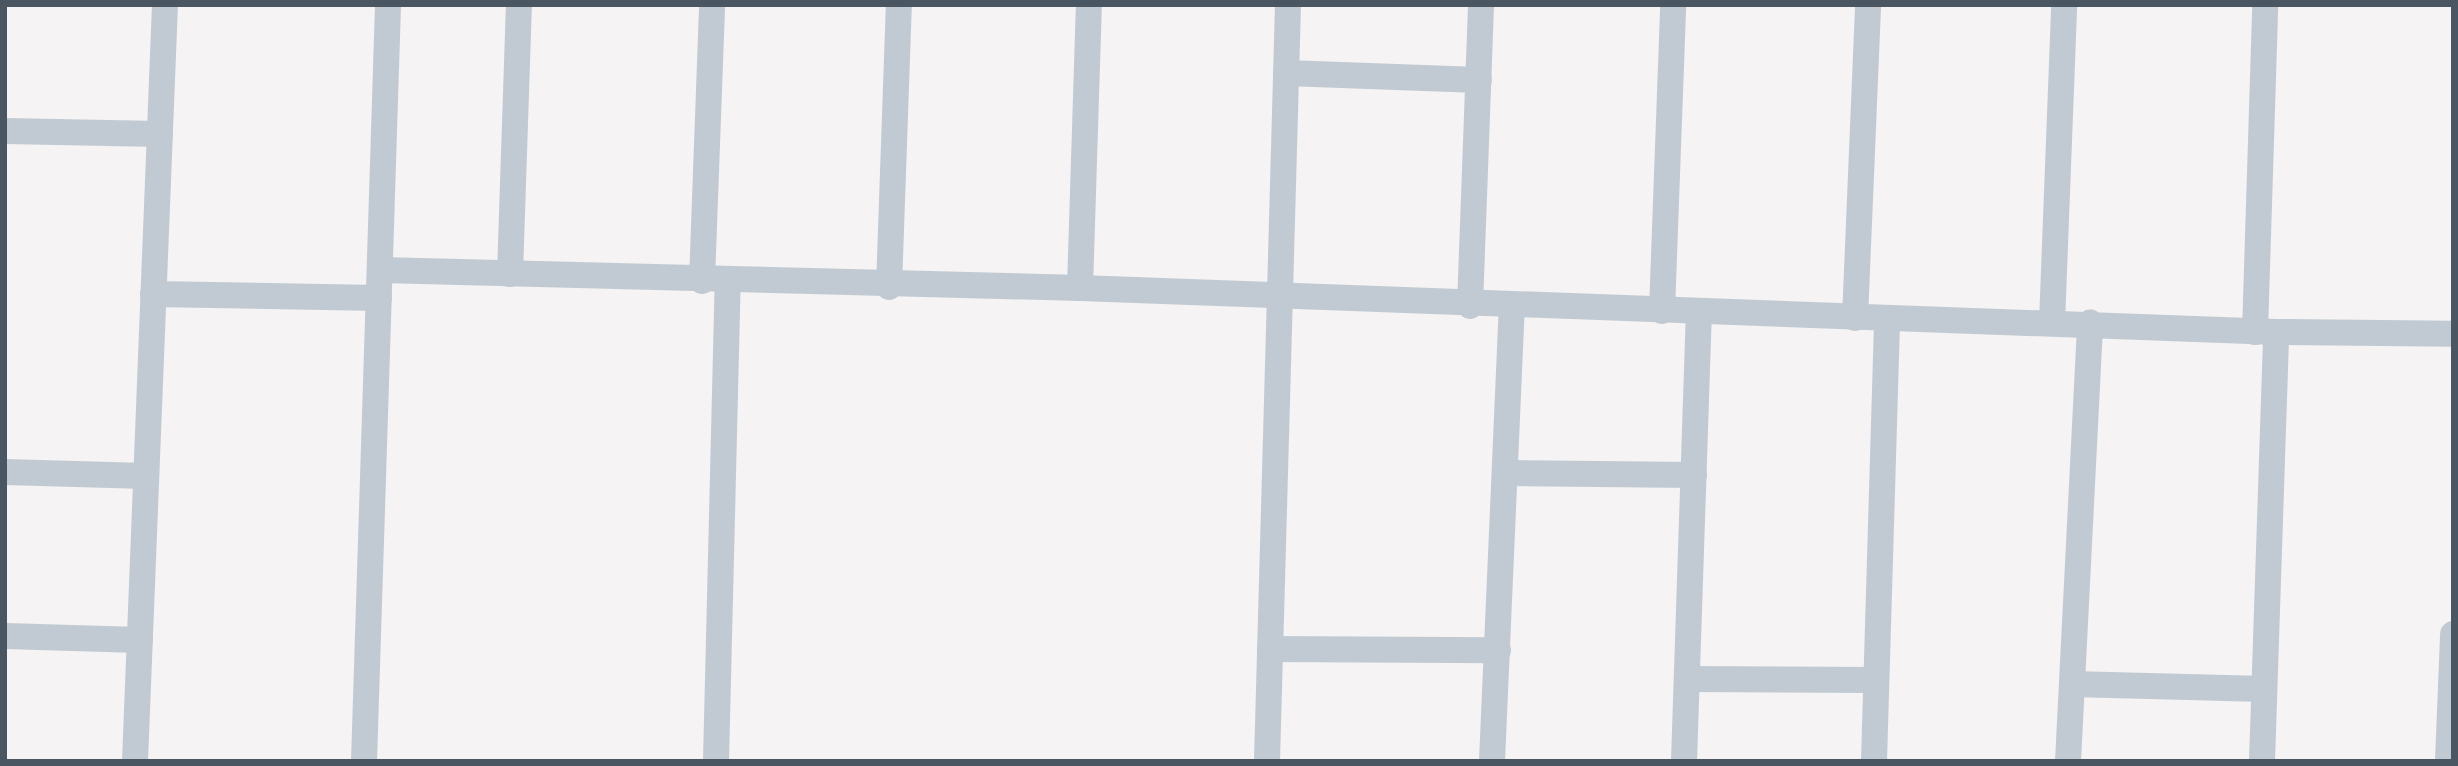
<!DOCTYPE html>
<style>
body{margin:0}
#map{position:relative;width:2458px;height:766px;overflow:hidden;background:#f5f3f3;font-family:Manrope,sans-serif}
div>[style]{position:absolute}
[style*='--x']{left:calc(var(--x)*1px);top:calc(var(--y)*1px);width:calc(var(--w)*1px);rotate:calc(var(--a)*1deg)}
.street>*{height:26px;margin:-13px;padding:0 13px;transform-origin:13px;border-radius:13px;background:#c1cad2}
span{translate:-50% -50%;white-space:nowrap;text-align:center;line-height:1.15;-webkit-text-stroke:7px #fff;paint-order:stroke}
.frame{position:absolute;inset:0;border:7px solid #4a5661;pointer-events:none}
</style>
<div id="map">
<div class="street">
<div style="--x:1286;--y:73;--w:193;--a:2.1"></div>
<div style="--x:5;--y:131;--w:155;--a:1.1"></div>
<div style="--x:380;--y:270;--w:700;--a:1.47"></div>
<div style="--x:1080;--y:288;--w:1197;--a:2.11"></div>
<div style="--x:2276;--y:332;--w:177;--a:0.6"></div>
<div style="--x:510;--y:274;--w:269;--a:-88.1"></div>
<div style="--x:702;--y:281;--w:276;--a:-87.9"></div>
<div style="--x:889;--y:287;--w:282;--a:-88"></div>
<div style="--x:1080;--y:288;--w:283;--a:-88.2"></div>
<div style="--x:153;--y:294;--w:226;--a:1"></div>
<div style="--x:1470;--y:306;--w:301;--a:-87.9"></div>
<div style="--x:1662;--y:311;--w:306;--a:-87.9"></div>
<div style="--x:1855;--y:318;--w:313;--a:-87.6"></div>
<div style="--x:2052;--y:323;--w:318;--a:-87.8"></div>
<div style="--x:2255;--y:332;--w:327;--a:-88.2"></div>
<div style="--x:5;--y:472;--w:141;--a:1.6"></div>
<div style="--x:1507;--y:473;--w:187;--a:0.6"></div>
<div style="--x:5;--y:636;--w:135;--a:1.7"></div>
<div style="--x:1270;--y:649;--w:228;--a:0.3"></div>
<div style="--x:1687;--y:679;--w:188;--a:0.3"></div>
<div style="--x:2072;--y:684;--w:192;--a:1.5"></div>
<div style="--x:135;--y:761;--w:757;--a:-87.73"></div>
<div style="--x:364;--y:761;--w:756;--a:-88.18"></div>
<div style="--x:716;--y:761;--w:479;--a:-88.6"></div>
<div style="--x:1267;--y:761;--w:756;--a:-88.41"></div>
<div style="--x:1492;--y:761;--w:454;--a:-87.5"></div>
<div style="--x:1684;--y:761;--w:449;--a:-88.1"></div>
<div style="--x:1874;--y:761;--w:442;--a:-88.3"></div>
<div style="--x:2068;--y:761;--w:439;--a:-87.1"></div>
<div style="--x:2262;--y:761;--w:429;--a:-88.1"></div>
<div style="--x:2448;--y:761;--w:127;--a:-87.7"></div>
</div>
<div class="frame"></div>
</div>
